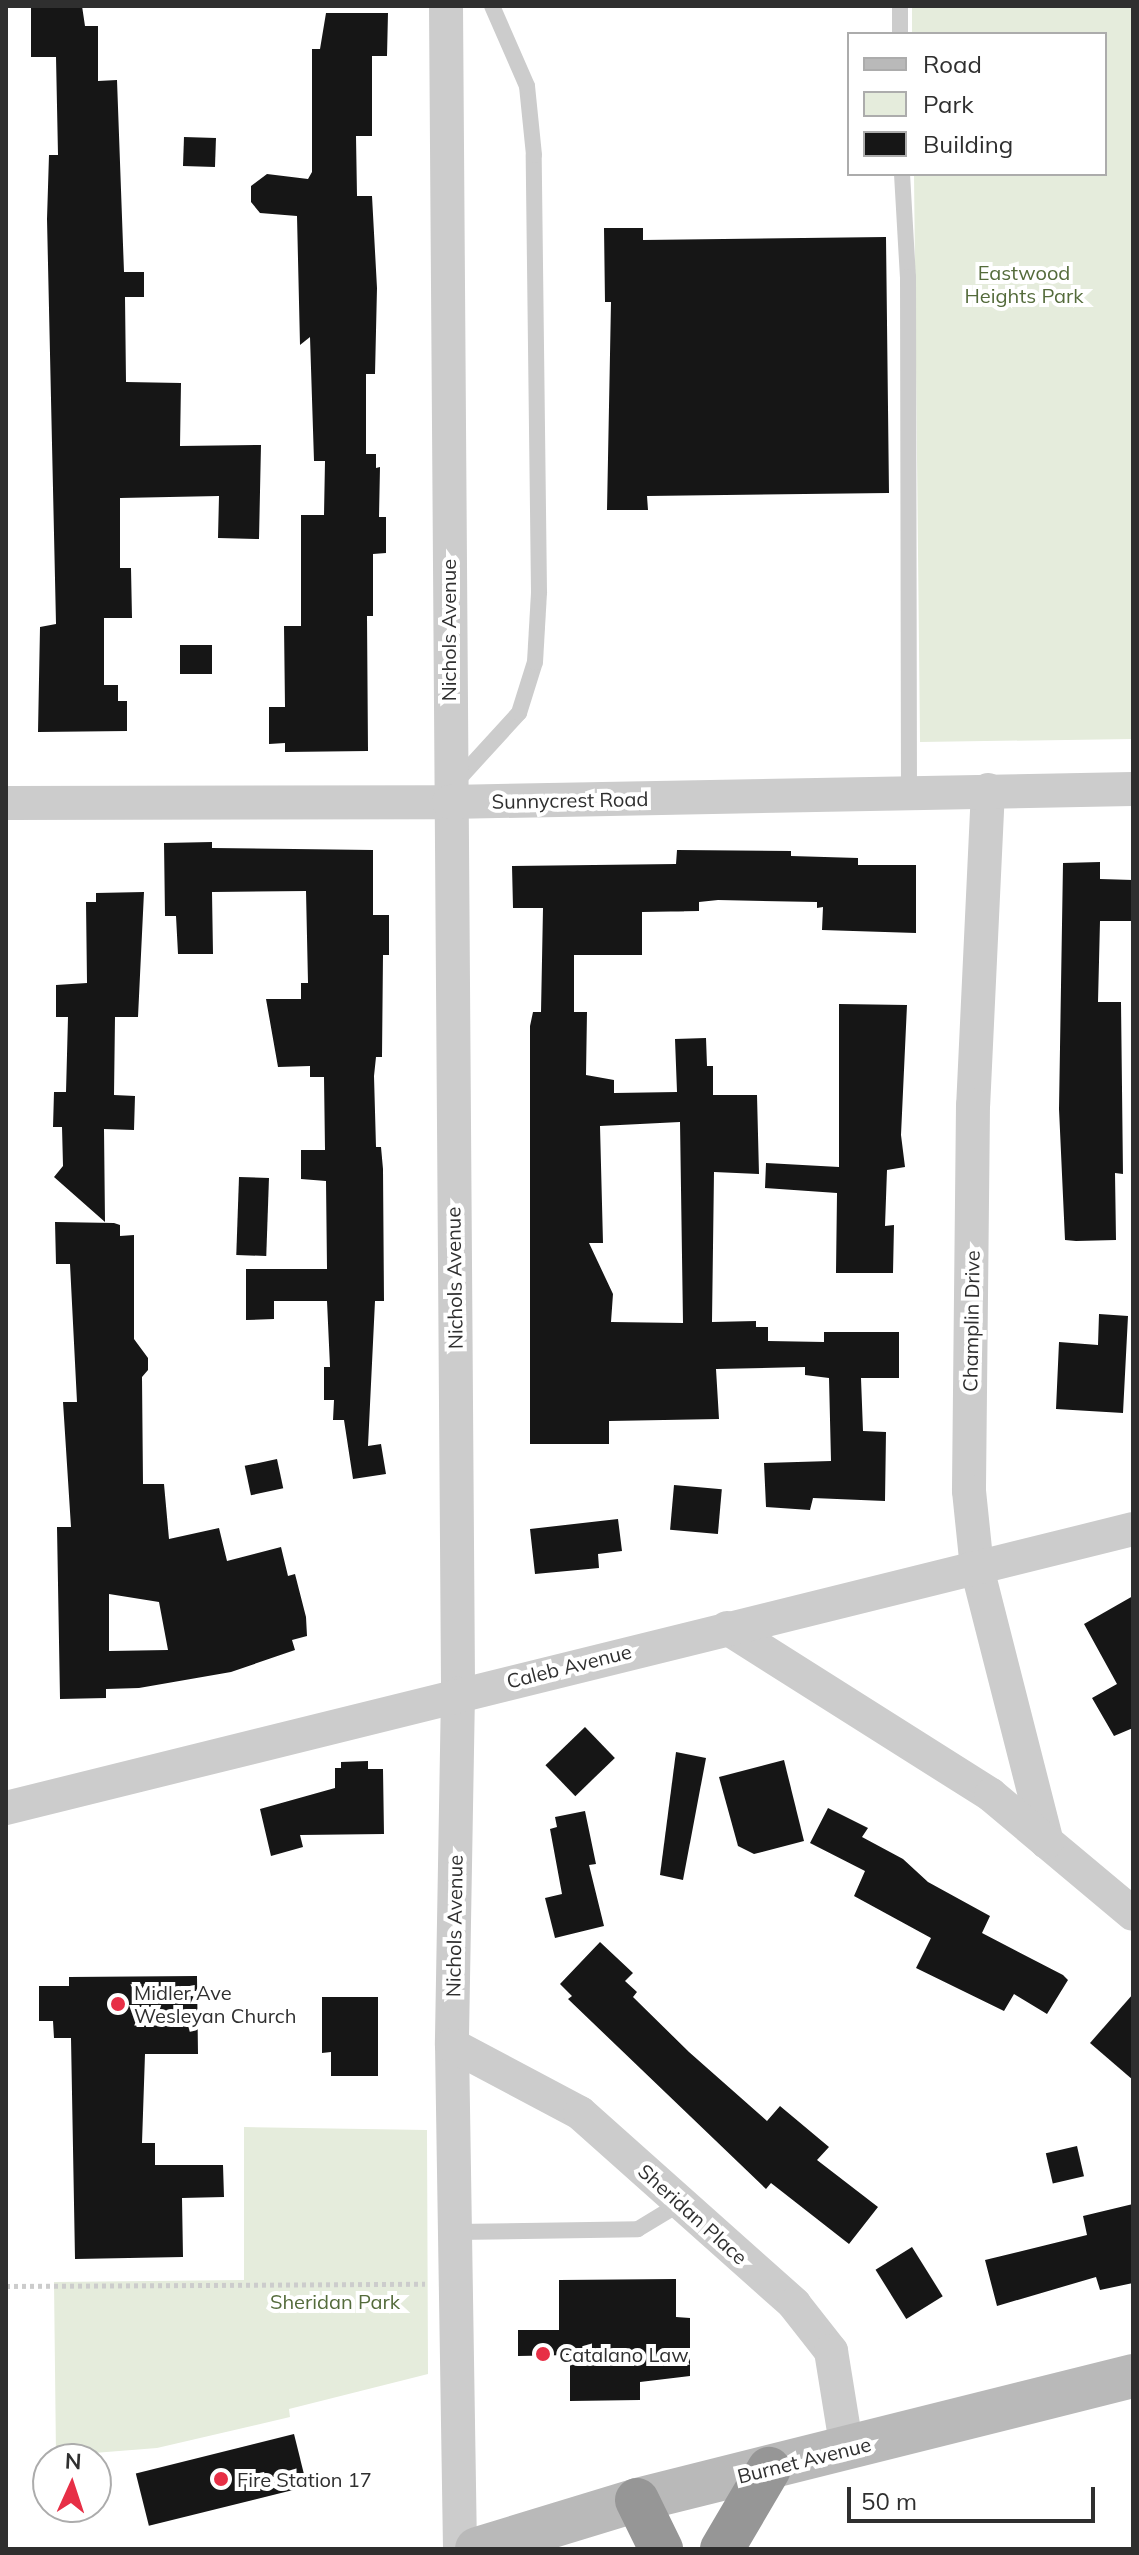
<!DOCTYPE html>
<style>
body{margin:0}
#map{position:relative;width:1139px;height:2555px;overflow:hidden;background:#fff;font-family:Mulish,sans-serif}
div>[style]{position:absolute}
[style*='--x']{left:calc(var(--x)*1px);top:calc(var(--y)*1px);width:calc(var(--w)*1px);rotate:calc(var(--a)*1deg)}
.green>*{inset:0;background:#e5ecdc}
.building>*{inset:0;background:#161616;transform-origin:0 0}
.path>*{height:5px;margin-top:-2.5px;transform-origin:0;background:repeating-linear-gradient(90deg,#ccc 0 4px,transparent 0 8px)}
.lane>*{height:16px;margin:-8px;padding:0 8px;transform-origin:8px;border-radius:8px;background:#ccc}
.street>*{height:34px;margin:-17px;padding:0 17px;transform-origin:17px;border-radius:17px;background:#ccc}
.secondary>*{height:44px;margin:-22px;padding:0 22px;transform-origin:22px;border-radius:22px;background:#b9b9b9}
.highway>*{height:44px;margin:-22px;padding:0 22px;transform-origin:22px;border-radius:22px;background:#969696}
.dots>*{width:22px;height:22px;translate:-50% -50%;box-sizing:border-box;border:4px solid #fff;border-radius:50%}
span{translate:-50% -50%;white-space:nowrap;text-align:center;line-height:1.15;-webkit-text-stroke:8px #fff;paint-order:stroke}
.park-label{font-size:20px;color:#546b3b}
.street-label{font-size:20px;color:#2f2f2f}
.poi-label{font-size:20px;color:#2f2f2f}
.left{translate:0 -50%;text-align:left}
.frame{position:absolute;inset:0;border:8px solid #2f2f2f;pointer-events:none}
.legend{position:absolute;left:847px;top:32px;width:260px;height:144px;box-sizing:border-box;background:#fff;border:2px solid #acacac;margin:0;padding:10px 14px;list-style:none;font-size:24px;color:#2f2f2f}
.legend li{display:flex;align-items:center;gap:16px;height:40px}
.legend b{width:40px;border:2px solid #acacac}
.north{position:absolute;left:32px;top:2443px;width:80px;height:80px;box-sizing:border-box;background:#fff;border:2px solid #acacac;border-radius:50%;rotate:3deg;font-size:22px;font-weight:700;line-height:32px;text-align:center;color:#2f2f2f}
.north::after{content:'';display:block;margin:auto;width:28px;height:36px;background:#e72f46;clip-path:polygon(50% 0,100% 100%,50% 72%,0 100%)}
.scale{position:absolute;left:847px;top:2487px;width:248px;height:36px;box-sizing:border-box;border:4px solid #2f2f2f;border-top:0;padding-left:10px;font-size:24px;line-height:28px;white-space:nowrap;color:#2f2f2f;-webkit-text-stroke:6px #fff;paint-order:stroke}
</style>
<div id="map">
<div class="green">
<div style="clip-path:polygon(912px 6px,1133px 6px,1133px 739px,920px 742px,914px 174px,1105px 174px,1105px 34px,912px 34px)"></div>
<div style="clip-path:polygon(244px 2127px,427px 2130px,428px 2374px,289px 2409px,290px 2417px,157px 2448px,56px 2456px,54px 2282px,244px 2280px)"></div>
</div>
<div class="building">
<div style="clip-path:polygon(31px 6px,82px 6px,85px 26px,98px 26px,98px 81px,117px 80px,124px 272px,144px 272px,144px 297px,125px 297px,126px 382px,181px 383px,180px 446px,261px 445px,259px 539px,218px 538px,219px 496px,120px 498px,120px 568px,131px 568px,132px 618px,104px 618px,104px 685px,118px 685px,118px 701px,127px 701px,127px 731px,38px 732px,40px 627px,56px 624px,47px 219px,49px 155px,58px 155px,56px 57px,31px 57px)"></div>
<div style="clip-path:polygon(326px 13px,388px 13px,387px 56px,372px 56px,372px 136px,356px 136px,357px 196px,372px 196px,377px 288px,375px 374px,366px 374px,366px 454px,376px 454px,376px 468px,380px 467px,379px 517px,386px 517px,386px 553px,373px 554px,373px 616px,367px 616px,368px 751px,285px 752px,285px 743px,269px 744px,269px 707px,285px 707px,284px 626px,301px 626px,301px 515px,324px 515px,325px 461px,314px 461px,310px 337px,300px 345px,297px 216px,260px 213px,251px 202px,251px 186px,267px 174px,308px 179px,312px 172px,312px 49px,320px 49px)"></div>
<div style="left:184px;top:137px;width:32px;height:29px;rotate:2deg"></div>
<div style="clip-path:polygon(604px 228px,643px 228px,643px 240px,886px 237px,889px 493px,647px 496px,648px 510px,607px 510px,611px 302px,605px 302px)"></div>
<div style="left:212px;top:645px;width:29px;height:32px;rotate:90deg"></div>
<div style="clip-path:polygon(212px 842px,212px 848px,373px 850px,373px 915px,389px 915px,389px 955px,383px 955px,382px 1057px,376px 1057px,374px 1076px,376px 1147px,381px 1147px,383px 1169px,384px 1301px,375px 1301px,368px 1446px,381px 1444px,386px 1474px,353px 1479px,344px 1420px,333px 1420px,334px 1400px,324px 1400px,324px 1367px,330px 1367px,327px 1301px,274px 1301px,274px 1319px,246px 1320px,246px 1269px,327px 1269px,326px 1181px,301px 1179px,301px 1150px,325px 1150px,324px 1077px,310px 1077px,310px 1066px,278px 1067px,266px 999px,301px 999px,301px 983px,308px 983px,306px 891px,212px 892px,213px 954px,178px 954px,176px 916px,165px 916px,164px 843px)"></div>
<div style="clip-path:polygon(evenodd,677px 850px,791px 851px,791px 856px,858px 858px,858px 865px,916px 865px,916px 933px,822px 930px,823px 907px,817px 908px,817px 902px,718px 900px,699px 902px,699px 911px,642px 912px,642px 955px,574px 955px,574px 1012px,587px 1012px,586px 1075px,614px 1080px,614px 1093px,677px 1092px,675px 1039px,706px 1038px,707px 1066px,713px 1066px,713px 1095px,757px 1095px,759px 1174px,714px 1172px,712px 1322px,756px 1321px,756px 1327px,768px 1327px,768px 1341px,824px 1342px,824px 1332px,899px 1332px,899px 1378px,861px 1378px,863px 1431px,886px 1432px,885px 1501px,813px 1498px,810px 1510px,766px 1507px,764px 1463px,831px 1461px,829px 1378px,805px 1375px,805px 1367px,716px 1369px,719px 1419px,609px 1421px,609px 1444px,530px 1444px,530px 1026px,533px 1012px,541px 1012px,543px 908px,513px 908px,512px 866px,676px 864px,677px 850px,680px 1122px,683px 1323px,611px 1322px,613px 1294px,589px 1243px,603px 1243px,600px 1126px,680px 1122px)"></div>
<div style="clip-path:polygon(1100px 862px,1100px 879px,1133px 880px,1133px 921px,1100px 921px,1098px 1002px,1121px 1002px,1123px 1174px,1115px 1173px,1116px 1240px,1076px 1241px,1065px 1240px,1059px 1109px,1063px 863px)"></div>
<div style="clip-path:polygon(144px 892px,138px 1017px,115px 1017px,114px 1095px,135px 1096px,134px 1130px,104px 1129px,105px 1222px,54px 1177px,63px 1166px,62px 1127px,53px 1127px,54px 1092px,66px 1092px,68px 1017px,56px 1017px,56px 985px,87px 983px,86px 902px,96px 902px,96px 893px)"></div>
<div style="clip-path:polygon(839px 1004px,907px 1005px,901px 1135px,905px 1167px,887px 1170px,885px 1226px,894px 1225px,893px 1273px,836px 1273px,837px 1193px,765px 1188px,766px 1163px,839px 1167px)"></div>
<div style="left:239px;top:1177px;width:30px;height:78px;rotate:2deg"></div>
<div style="clip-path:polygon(evenodd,55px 1222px,114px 1223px,120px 1225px,120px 1236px,134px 1235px,134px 1339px,148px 1358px,148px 1370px,142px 1377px,143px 1484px,164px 1484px,169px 1539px,219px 1528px,227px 1561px,281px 1547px,288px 1576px,295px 1574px,306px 1617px,307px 1636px,292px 1640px,295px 1650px,231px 1672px,139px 1688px,106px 1689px,106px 1698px,60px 1699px,57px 1527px,71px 1527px,63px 1402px,77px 1402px,70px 1264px,56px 1264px,55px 1222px,109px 1594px,159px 1602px,168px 1650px,109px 1651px,109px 1594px)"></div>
<div style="clip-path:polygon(1099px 1314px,1128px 1316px,1123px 1413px,1056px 1409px,1059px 1342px,1098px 1345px)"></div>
<div style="left:277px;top:1459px;width:30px;height:33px;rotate:78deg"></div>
<div style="left:674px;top:1485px;width:48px;height:45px;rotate:5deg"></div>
<div style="clip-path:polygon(618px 1519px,622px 1551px,598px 1554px,599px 1568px,535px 1574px,530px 1529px)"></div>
<div style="clip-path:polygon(1133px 1596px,1133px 1728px,1114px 1736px,1092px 1698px,1117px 1684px,1084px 1624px)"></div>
<div style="left:585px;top:1727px;width:43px;height:55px;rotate:46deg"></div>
<div style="clip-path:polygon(676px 1752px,706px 1758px,683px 1880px,660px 1875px)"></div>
<div style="clip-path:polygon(784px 1760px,804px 1841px,754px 1854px,738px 1846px,719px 1777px)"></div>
<div style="clip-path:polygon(368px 1761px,368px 1769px,383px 1769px,384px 1834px,300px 1835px,303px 1847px,271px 1856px,260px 1809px,335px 1788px,335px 1768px,341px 1768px,341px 1762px)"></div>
<div style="clip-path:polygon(828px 1808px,868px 1828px,862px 1837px,903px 1859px,928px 1882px,990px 1916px,982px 1933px,1063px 1975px,1068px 1980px,1047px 2014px,1014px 1994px,1004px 2011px,916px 1968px,931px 1938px,854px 1896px,865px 1871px,810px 1843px)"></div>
<div style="clip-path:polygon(585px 1811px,596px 1864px,589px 1865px,604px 1926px,555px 1938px,545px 1898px,562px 1894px,550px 1829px,557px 1827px,555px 1817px)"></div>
<div style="clip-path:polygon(600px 1942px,633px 1973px,625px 1981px,637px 1992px,633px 1997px,689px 2052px,767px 2121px,780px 2106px,829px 2147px,817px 2160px,878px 2207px,849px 2244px,771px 2183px,766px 2189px,568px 1999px,572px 1996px,560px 1984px)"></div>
<div style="clip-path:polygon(197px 1976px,198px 2054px,145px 2054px,142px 2143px,155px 2143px,155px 2165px,223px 2165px,224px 2197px,182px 2198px,183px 2257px,75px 2259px,71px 2038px,54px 2038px,53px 2021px,39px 2021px,39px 1986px,69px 1986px,69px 1977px)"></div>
<div style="clip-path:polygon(1133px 1994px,1133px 2080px,1090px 2043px)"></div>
<div style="clip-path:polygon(322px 1997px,378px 1997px,378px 2076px,331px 2076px,331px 2052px,322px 2053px)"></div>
<div style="left:1077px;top:2146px;width:31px;height:32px;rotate:77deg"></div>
<div style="clip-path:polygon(1133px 2204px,1133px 2283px,1100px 2290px,1096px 2277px,997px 2306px,985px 2260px,1087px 2235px,1083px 2216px)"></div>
<div style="left:912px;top:2247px;width:58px;height:43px;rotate:58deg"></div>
<div style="clip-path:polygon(676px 2279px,676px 2317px,690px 2318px,690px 2376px,640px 2382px,640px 2400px,570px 2401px,570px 2355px,518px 2356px,518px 2330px,559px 2330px,559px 2280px)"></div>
<div style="left:294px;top:2434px;width:54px;height:163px;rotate:76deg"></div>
</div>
<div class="path">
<div style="--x:6;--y:2286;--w:419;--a:-0.3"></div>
</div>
<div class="lane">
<div style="--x:900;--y:6;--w:28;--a:90"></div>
<div style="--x:902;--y:174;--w:103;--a:86.7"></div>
<div style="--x:908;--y:277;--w:515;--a:89.89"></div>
<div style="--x:455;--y:783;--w:95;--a:-47.6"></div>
<div style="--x:519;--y:713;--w:53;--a:-72.6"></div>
<div style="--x:535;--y:662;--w:70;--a:-86.7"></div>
<div style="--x:539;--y:592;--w:437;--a:-90.7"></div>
<div style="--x:534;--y:155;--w:69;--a:-95.8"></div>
<div style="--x:527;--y:86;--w:87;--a:-113.6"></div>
<div style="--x:456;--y:2232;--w:182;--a:-0.9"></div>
<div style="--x:638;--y:2229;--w:50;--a:-31.2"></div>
</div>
<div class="street">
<div style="--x:446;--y:6;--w:1687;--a:89.59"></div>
<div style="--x:458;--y:1693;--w:352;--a:91"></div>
<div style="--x:452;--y:2045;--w:504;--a:89.09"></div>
<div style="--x:988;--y:790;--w:315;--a:92.7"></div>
<div style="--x:973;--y:1105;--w:386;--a:90.6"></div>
<div style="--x:969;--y:1491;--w:77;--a:84.1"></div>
<div style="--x:977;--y:1568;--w:283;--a:75.7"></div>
<div style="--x:1047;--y:1842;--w:112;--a:39.9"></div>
<div style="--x:6;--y:803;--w:443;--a:-0.1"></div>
<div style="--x:449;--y:802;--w:684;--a:-1.09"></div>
<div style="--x:727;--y:1628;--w:312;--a:32.3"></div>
<div style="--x:991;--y:1795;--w:73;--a:40"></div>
<div style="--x:6;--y:1808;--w:1161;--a:-13.9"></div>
<div style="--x:452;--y:2045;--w:145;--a:28"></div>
<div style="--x:580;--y:2113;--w:287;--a:41.7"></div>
<div style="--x:794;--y:2304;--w:60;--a:51.8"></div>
<div style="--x:831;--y:2351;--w:100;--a:80.8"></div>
</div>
<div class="secondary">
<div style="--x:477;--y:2549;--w:167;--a:-17"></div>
<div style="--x:637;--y:2500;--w:511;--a:-14.04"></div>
</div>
<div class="highway">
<div style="--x:637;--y:2500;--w:55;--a:63.9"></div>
<div style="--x:722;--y:2549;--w:93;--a:-59.6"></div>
</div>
<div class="dots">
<div style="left:118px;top:2004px;background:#e72f46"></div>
<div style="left:543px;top:2354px;background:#e72f46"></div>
<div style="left:221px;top:2479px;background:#e72f46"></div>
</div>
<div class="park-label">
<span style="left:1024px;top:284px">Eastwood<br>Heights Park</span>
<span style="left:335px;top:2301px">Sheridan Park</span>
</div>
<div class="street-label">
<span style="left:448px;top:630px;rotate:-90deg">Nichols Avenue</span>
<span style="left:570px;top:800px;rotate:-1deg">Sunnycrest Road</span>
<span style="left:454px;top:1278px;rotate:-91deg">Nichols Avenue</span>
<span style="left:971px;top:1321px;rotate:-89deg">Champlin Drive</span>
<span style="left:569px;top:1666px;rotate:-14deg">Caleb Avenue</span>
<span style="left:454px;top:1926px;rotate:-89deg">Nichols Avenue</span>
<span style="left:693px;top:2214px;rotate:42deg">Sheridan Place</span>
<span style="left:804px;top:2460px;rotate:-14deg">Burnet Avenue</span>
</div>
<div class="poi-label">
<span class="left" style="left:134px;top:2004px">Midler Ave<br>Wesleyan Church</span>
<span class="left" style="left:559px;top:2354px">Catalano Law</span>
<span class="left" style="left:237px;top:2479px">Fire Station 17</span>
</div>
<div class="frame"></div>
<ul class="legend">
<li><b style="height:10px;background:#b9b9b9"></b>Road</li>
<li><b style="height:22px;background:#e5ecdc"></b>Park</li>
<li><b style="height:22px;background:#161616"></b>Building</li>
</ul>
<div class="north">N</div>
<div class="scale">50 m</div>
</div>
